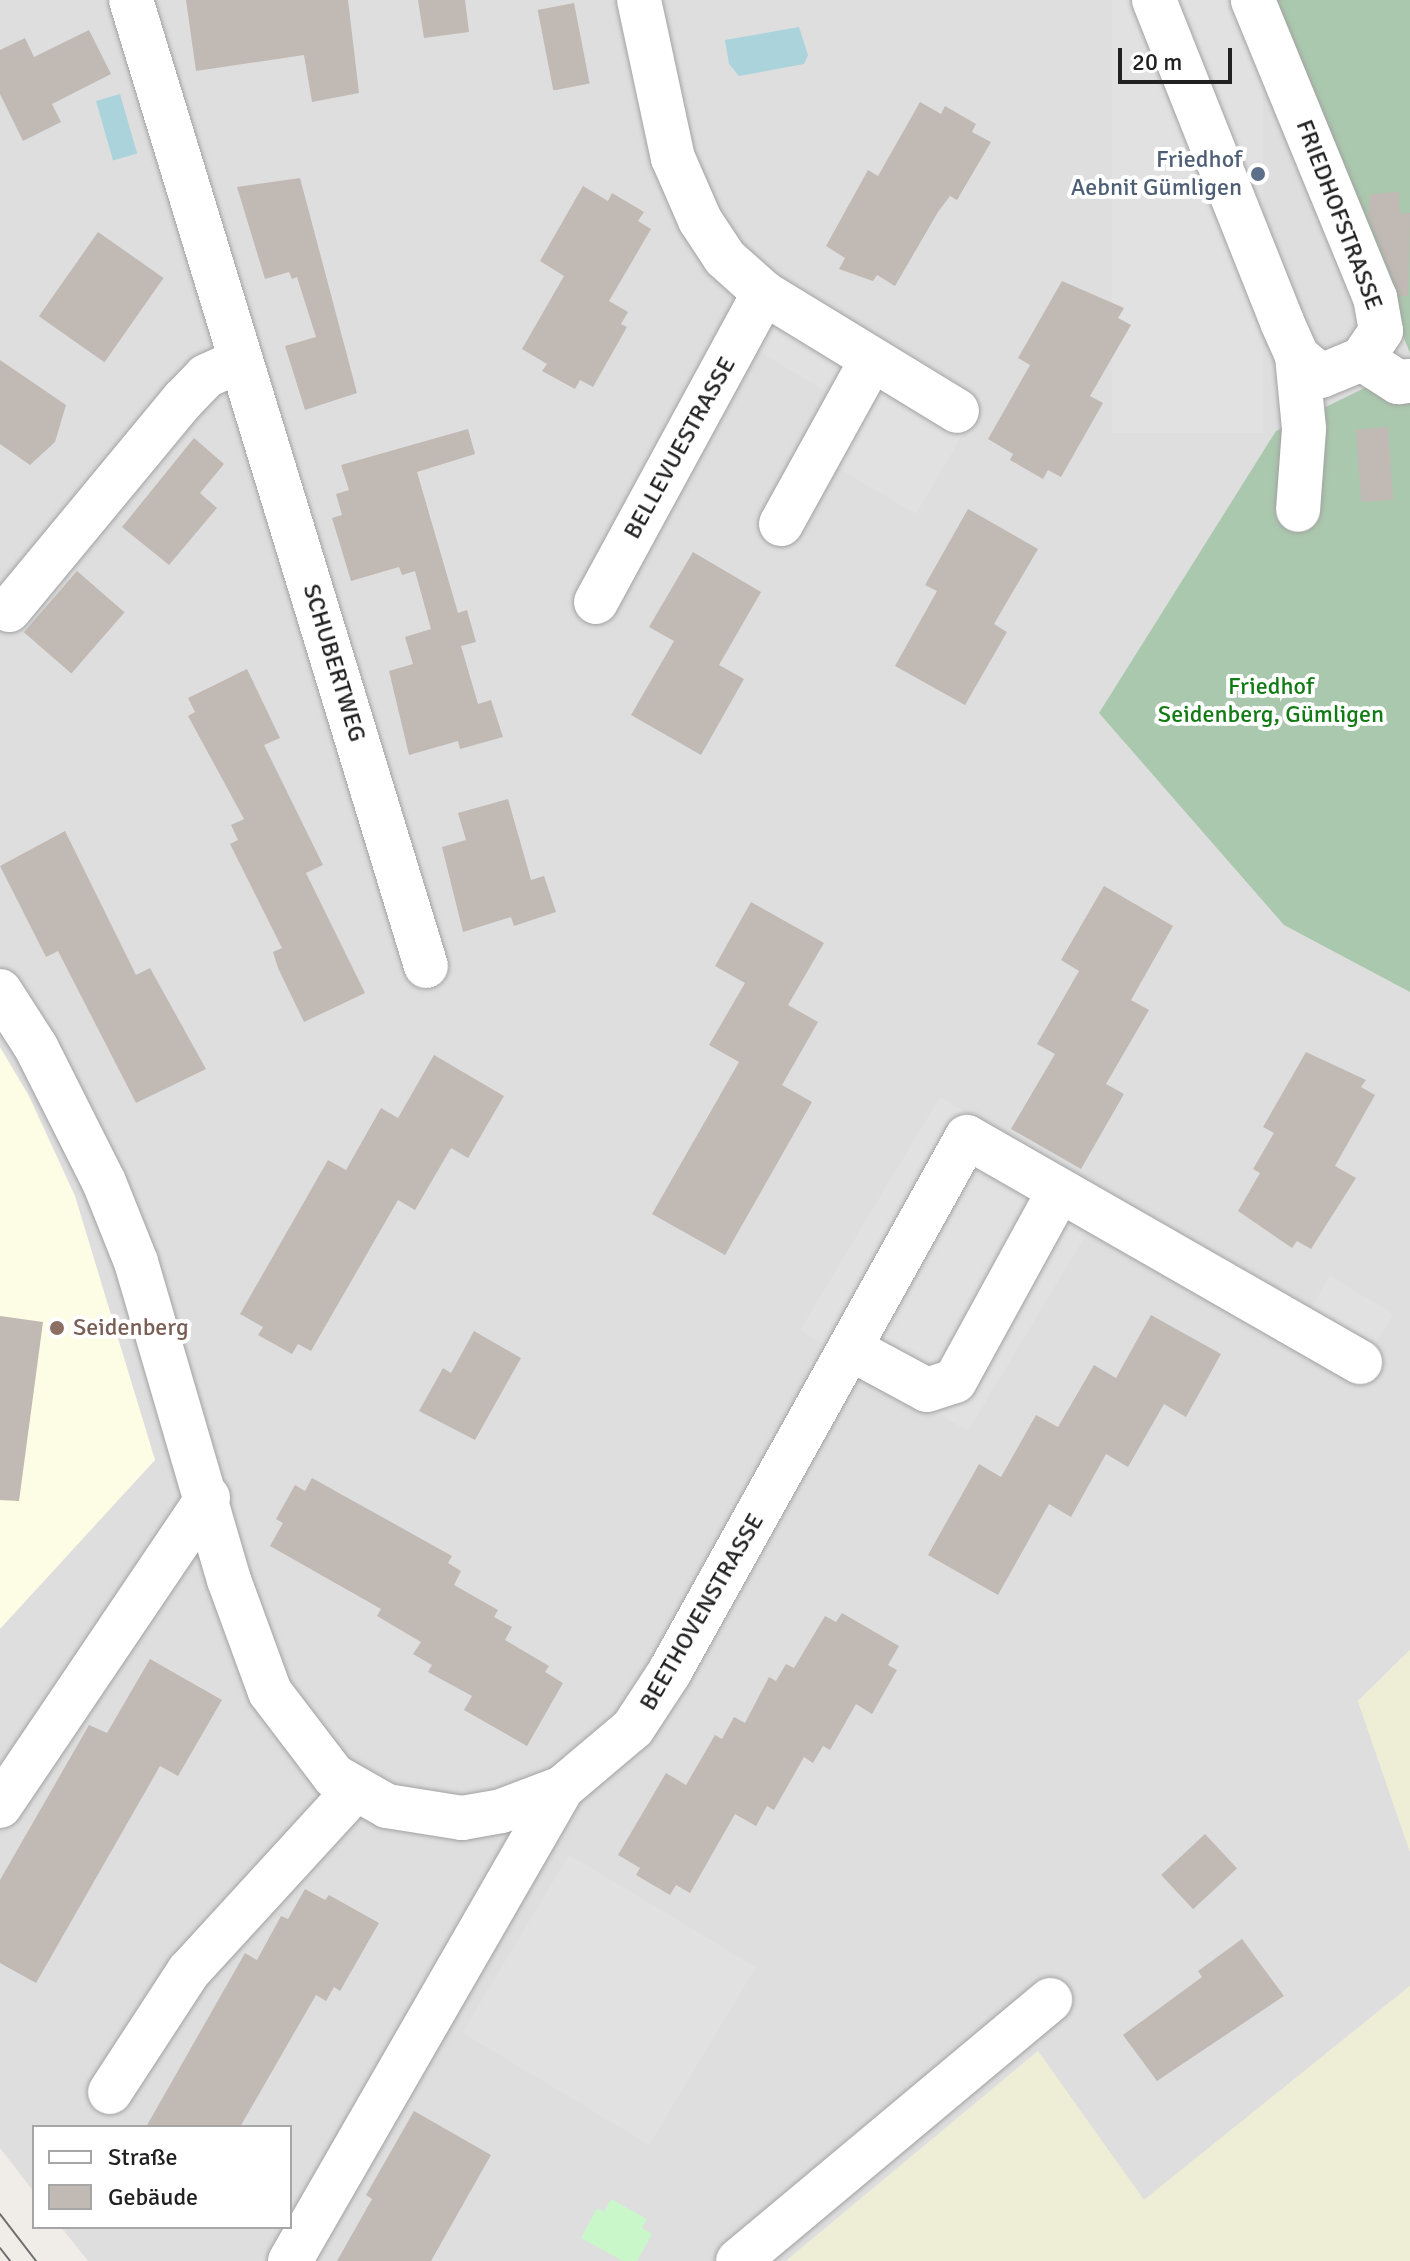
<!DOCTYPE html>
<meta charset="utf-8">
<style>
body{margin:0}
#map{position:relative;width:1410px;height:2261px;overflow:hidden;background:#f0ede8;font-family:Signika,sans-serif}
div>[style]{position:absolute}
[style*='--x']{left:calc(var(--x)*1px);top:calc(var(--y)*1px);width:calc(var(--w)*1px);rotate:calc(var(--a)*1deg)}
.residential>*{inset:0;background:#dfdede}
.education>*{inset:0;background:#fdfce4}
.farmland>*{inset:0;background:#edeed5}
.cemetery>*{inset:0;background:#aac8ad}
.park>*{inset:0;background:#c9f7ca}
.parking>*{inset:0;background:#e1e1e1;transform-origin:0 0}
.water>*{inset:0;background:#abd3db;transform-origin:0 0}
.building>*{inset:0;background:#c1b9b4;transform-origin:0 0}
.roads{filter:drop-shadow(0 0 2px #a2a2a2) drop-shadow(0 0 2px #a2a2a2)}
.minor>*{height:44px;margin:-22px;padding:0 22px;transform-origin:22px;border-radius:22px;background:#fff}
.tram>*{height:2px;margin:-1px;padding:0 1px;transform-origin:1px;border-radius:1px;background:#6f6f6f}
.dots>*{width:22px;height:22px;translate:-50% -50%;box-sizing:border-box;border:4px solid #fff;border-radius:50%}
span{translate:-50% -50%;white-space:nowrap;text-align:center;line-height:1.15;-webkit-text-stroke:8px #fff;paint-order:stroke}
.service-label{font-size:24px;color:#4e5e75}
.right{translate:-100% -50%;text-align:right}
.street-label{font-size:24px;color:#212121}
.park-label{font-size:24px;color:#127b15}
.education-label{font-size:24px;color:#785e54}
.left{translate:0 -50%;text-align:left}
.legend{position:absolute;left:32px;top:2125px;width:260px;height:104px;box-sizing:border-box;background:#fff;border:2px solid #a6a6a6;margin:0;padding:10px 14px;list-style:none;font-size:24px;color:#212121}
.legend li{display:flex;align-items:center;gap:16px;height:40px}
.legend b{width:40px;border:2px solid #a6a6a6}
.scale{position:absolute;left:1118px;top:48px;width:114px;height:36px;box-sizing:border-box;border:4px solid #212121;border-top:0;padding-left:10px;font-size:24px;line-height:28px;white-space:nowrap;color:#212121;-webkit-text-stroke:6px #fff;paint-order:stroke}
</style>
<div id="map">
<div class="residential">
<div style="clip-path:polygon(0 0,1410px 0,1410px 1650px,1358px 1701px,1410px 1852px,1410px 1986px,1144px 2200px,1037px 2052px,786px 2261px,88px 2261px,61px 2227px,290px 2227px,290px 2127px,34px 2127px,34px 2192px,0 2148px)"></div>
</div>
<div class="education">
<div style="clip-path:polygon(0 1047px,29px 1096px,75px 1196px,155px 1460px,0 1629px)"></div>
</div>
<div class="farmland">
<div style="clip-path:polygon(1410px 1650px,1410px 1852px,1358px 1701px)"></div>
<div style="clip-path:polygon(1410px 1986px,1410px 2261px,786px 2261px,1038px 2051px,1144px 2200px)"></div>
</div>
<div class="cemetery">
<div style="clip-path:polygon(1267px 0,1410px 0,1410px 353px)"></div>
<div style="clip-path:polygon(1410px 366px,1410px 992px,1284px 925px,1099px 713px,1276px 431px)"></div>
</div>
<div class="park">
<div style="clip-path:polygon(611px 2199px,647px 2219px,642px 2228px,652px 2234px,637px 2261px,623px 2261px,581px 2238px,597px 2208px,604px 2212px)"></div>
</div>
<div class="parking">
<div style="left:1112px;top:0;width:151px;height:433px"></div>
<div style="clip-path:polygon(791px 284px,984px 398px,916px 514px,828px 462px,858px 410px,753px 348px)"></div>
<div style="left:940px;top:1097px;width:196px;height:272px;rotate:31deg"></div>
<div style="left:1330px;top:1276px;width:74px;height:72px;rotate:31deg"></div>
<div style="left:569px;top:1855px;width:218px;height:207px;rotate:31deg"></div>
</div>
<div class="water">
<div style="clip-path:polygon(799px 27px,808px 55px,804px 64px,739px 76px,729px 64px,725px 40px)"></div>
<div style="left:120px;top:94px;width:62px;height:25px;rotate:74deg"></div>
</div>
<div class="building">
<div style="clip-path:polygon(186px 0,348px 0,359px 93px,312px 102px,304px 55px,196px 71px)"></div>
<div style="clip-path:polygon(418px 0,465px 0,469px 32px,424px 38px)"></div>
<div style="left:574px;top:3px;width:82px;height:37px;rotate:79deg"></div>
<div style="clip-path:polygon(89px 30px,111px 74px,52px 104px,61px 122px,23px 141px,0 94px,0 50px,25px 38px,34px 57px)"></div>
<div style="clip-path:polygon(920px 102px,941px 114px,945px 106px,976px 124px,972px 132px,991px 142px,957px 200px,950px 196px,938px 212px,895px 286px,877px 275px,873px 281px,839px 269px,845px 258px,826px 246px,868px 170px,878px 176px)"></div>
<div style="clip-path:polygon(300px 178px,357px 393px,305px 410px,285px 346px,316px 337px,297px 277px,292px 279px,289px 272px,265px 279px,237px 187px)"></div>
<div style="clip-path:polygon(583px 186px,608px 201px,612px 193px,644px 212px,638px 221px,651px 229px,609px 301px,628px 312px,621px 324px,627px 327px,593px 387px,580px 380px,575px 389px,542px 371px,547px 364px,522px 349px,564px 276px,540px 261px)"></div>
<div style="clip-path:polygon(1399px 192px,1400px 214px,1410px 213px,1408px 296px,1400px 296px,1368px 215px,1370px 194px)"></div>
<div style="left:98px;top:232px;width:80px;height:103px;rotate:35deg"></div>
<div style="clip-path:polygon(1062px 281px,1124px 308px,1118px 318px,1131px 325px,1090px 396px,1103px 403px,1061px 477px,1048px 470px,1043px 479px,1010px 460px,1013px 454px,988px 439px,1030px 365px,1018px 358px)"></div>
<div style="clip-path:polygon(0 360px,66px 405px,55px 442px,30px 465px,0 444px)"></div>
<div style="left:1388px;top:427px;width:73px;height:32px;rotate:86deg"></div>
<div style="clip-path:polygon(468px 429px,475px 454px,417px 472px,458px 613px,467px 610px,476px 642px,461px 646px,478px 704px,491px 700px,503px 737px,460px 749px,458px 741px,409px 755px,389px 671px,413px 664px,405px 637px,431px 629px,415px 571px,402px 575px,399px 567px,351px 581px,332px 518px,342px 515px,336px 494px,349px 490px,341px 465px)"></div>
<div style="clip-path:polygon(194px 438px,224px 464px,200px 493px,217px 508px,169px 565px,122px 527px)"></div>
<div style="clip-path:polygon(968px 509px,1038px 549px,994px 624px,1007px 632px,965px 705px,895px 666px,937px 591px,925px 585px)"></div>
<div style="clip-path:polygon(693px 552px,761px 592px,719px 665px,744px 679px,701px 755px,631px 715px,674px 641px,649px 627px)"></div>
<div style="left:77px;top:571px;width:63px;height:81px;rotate:41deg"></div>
<div style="clip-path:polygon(247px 669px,280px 738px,264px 745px,323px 865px,306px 873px,365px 993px,304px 1022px,278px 968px,273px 952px,282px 948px,230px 844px,238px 840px,231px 825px,244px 819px,188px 716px,195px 712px,188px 698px)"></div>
<div style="clip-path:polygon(508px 799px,531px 880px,544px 876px,556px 912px,514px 926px,511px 917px,463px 932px,442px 847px,466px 840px,458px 813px)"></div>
<div style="clip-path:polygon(65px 831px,136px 975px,150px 968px,206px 1069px,136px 1103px,58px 951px,46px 957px,0 866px)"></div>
<div style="clip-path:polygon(1104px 886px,1173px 926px,1131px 1000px,1149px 1010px,1106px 1084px,1124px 1094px,1081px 1169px,1011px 1129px,1055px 1054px,1037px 1044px,1079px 971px,1061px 960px)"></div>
<div style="clip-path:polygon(751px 902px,824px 943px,788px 1005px,818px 1022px,782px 1085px,812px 1102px,725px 1255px,652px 1214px,739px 1062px,709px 1045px,745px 983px,715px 966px)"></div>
<div style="clip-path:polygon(1306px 1052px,1366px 1080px,1361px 1087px,1375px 1095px,1335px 1166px,1356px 1178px,1311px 1249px,1297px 1241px,1292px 1248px,1238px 1211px,1260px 1173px,1253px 1169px,1274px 1133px,1263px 1127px)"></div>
<div style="clip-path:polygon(434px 1055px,504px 1096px,468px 1158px,451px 1148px,415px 1210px,398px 1200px,311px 1351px,298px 1344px,292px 1354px,258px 1335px,263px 1327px,240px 1314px,328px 1160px,346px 1170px,381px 1108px,398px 1118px)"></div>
<div style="clip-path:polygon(1151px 1315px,1221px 1354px,1186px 1417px,1164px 1404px,1128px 1467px,1106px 1454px,1071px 1517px,1049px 1504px,998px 1595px,928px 1555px,979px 1464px,1001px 1477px,1036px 1415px,1058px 1427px,1094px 1365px,1116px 1378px)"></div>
<div style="clip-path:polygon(0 1316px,43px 1322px,19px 1501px,0 1500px)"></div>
<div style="clip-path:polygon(474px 1331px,521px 1358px,475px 1440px,419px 1411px,443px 1368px,451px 1373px)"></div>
<div style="clip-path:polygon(312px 1478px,452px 1556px,448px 1563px,461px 1571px,454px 1585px,498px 1610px,494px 1617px,512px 1627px,505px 1640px,549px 1666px,545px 1672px,563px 1683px,527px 1746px,464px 1710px,472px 1696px,428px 1672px,432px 1665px,413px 1654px,421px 1642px,377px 1616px,381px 1609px,270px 1546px,283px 1523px,276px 1519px,295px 1485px,305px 1491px)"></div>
<div style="clip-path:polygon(842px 1613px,899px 1646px,888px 1665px,897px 1670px,872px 1714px,856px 1704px,830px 1750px,823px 1746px,813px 1763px,804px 1757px,774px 1810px,767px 1806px,756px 1826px,735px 1814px,690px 1893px,676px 1885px,670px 1895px,636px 1875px,640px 1868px,618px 1855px,666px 1773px,686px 1785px,715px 1735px,722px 1739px,734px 1717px,745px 1723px,769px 1677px,776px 1681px,786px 1664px,794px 1668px,825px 1616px,836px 1622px)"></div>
<div style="clip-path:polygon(150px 1659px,222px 1700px,178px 1776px,160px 1766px,36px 1983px,0 1963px,0 1880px,89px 1725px,107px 1733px)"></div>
<div style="left:1205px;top:1834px;width:47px;height:60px;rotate:47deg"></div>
<div style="clip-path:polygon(305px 1889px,325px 1900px,329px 1895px,379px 1923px,340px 1991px,334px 1987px,326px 2001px,316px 1995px,240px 2127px,146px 2127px,245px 1953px,257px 1960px,281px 1916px,288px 1919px)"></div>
<div style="clip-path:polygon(1242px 1939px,1284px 1996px,1157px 2081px,1123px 2035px,1202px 1977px,1198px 1971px)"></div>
<div style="clip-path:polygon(414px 2111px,491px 2155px,431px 2261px,337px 2261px,372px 2199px,366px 2195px)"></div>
</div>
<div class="roads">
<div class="minor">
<div style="--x:131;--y:0;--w:1010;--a:73.02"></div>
<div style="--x:639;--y:0;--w:162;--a:77.9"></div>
<div style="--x:673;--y:158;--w:68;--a:66.5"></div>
<div style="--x:700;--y:220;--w:45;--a:56.7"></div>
<div style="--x:725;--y:258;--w:52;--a:41.9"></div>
<div style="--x:764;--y:293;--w:226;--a:31.4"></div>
<div style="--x:1154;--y:0;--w:347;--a:68.3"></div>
<div style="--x:1282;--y:322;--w:37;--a:66"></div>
<div style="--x:1297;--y:356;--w:31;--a:40"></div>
<div style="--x:1321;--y:376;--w:44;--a:-22.5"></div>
<div style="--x:1362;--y:359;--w:34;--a:-56"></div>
<div style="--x:1381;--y:331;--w:34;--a:-100"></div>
<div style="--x:1375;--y:298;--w:322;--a:-112.3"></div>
<div style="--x:1297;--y:356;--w:73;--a:84.5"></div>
<div style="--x:1304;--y:429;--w:81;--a:94.2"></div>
<div style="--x:1362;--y:359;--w:43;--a:32.6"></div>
<div style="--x:1398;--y:382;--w:12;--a:-5"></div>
<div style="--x:781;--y:524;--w:188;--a:-61.1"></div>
<div style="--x:596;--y:602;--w:352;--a:-61.5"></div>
<div style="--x:9;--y:610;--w:273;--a:-50.4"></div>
<div style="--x:183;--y:400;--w:33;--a:-46"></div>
<div style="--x:206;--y:376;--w:37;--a:-24"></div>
<div style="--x:0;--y:991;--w:67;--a:57.3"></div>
<div style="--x:36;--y:1047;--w:151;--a:63.3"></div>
<div style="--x:104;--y:1182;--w:86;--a:68.2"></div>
<div style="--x:136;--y:1262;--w:331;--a:73.7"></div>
<div style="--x:229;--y:1580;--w:119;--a:69.9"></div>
<div style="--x:270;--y:1692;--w:106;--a:52.7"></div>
<div style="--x:334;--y:1776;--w:61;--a:29.5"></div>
<div style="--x:387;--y:1806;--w:76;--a:9.1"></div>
<div style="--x:462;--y:1818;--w:40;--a:-10"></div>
<div style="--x:501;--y:1811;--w:65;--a:-20.7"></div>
<div style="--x:562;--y:1788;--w:93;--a:-40.2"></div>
<div style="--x:633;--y:1728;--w:66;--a:-56.8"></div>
<div style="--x:669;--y:1673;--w:613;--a:-60.93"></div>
<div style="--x:967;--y:1137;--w:453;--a:29.8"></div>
<div style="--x:851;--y:1349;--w:86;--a:28.3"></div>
<div style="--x:927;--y:1390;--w:29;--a:-18"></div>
<div style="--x:955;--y:1381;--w:217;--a:-61.3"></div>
<div style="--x:0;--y:1806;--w:372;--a:-56"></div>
<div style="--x:110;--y:2092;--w:145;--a:-56.9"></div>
<div style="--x:189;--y:1971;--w:244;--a:-47.5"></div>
<div style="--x:290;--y:2261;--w:546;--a:-60.1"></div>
<div style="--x:738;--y:2261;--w:407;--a:-39.9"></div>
</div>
</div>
<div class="tram">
<div style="--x:0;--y:2214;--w:59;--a:52.5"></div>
<div style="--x:0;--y:2248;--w:16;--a:52"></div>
</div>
<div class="dots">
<div style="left:1258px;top:174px;background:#5c6f8a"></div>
<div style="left:57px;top:1328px;background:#8d6e63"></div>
</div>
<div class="service-label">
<span class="right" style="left:1242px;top:174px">Friedhof<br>Aebnit Gümligen</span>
</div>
<div class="street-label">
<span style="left:1339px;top:215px;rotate:69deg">FRIEDHOFSTRASSE</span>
<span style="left:680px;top:448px;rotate:-61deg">BELLEVUESTRASSE</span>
<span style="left:334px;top:663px;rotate:73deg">SCHUBERTWEG</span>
<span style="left:702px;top:1612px;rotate:-60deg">BEETHOVENSTRASSE</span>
</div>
<div class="park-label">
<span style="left:1271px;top:701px">Friedhof<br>Seidenberg, Gümligen</span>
</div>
<div class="education-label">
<span class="left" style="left:73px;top:1328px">Seidenberg</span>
</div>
<ul class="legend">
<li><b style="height:10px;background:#fff"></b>Straße</li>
<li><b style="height:22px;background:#c1b9b4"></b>Gebäude</li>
</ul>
<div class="scale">20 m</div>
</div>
